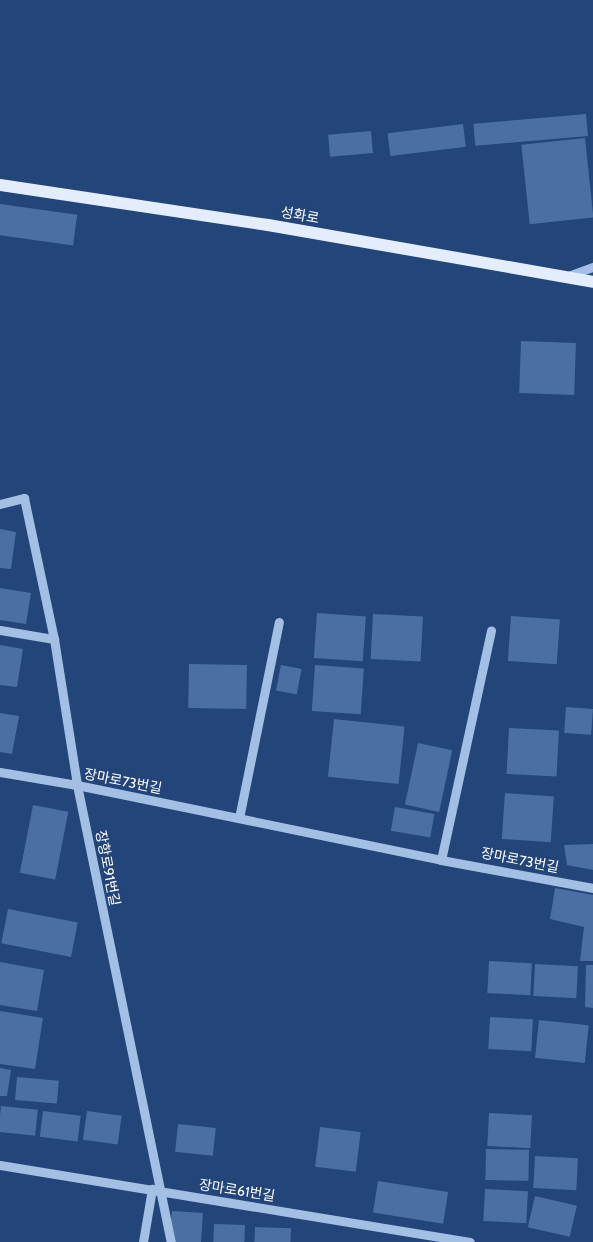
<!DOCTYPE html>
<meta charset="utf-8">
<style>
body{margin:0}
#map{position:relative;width:593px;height:1242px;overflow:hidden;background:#234579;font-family:Cabin,"Noto Sans KR",sans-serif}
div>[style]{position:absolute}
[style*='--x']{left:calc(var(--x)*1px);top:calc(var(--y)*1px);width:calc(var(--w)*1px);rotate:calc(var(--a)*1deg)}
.building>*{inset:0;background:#4b6fa3;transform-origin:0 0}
.minor>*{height:9px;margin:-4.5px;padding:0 4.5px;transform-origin:4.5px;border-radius:4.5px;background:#a4bfe4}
.major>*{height:12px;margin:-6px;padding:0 6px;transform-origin:6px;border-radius:6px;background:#e4edfc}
span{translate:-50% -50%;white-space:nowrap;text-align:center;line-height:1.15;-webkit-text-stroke:4px #234579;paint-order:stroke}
.street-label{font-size:14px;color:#fff}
</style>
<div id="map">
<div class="building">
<div style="left:586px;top:114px;width:22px;height:113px;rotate:85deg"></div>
<div style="left:463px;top:124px;width:23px;height:76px;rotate:83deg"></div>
<div style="left:371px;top:131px;width:22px;height:43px;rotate:85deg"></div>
<div style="left:585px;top:138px;width:80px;height:64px;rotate:84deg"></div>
<div style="left:0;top:204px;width:78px;height:31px;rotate:8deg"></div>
<div style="left:521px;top:341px;width:55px;height:52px;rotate:2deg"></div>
<div style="clip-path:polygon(0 529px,16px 532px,11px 569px,0 568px)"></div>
<div style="clip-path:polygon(0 588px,31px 593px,26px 624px,0 620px)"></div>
<div style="left:317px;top:613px;width:49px;height:45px;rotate:4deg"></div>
<div style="left:373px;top:614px;width:50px;height:45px;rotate:3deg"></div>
<div style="left:511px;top:616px;width:49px;height:45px;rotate:4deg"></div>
<div style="clip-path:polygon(0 645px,23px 649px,17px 687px,0 685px)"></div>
<div style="left:189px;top:664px;width:58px;height:44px;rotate:1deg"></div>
<div style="left:281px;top:665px;width:21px;height:26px;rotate:11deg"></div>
<div style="left:315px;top:665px;width:49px;height:46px;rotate:4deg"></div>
<div style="left:566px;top:707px;width:27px;height:26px;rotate:4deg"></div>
<div style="clip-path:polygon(0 713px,19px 716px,12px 754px,0 752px)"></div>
<div style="left:334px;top:719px;width:71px;height:58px;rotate:6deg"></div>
<div style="left:509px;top:728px;width:50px;height:46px;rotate:3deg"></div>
<div style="left:418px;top:743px;width:35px;height:63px;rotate:12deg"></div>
<div style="left:505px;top:793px;width:49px;height:46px;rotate:4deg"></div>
<div style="left:33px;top:805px;width:36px;height:69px;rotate:11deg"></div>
<div style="left:395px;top:807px;width:40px;height:24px;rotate:10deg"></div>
<div style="clip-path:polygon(593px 844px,593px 870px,567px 865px,564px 845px)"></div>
<div style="clip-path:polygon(555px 888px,593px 895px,593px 961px,580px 961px,584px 927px,550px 919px)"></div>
<div style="left:8px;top:909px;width:71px;height:35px;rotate:11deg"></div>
<div style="left:489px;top:961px;width:43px;height:32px;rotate:3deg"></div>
<div style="clip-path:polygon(0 962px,44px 970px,37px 1011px,0 1005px)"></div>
<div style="left:535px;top:964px;width:43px;height:32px;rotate:3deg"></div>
<div style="clip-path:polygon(586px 965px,593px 965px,593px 1008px,585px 1007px)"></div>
<div style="clip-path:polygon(0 1011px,43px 1018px,35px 1069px,0 1064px)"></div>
<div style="left:490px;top:1017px;width:43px;height:32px;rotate:3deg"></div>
<div style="left:539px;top:1020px;width:50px;height:38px;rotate:6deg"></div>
<div style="clip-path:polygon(0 1068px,11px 1070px,7px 1096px,0 1096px)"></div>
<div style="left:17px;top:1077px;width:42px;height:23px;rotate:5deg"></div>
<div style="left:1px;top:1106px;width:37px;height:26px;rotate:6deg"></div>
<div style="left:43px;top:1111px;width:38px;height:26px;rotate:7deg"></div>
<div style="left:87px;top:1111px;width:35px;height:29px;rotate:8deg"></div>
<div style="left:489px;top:1113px;width:43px;height:33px;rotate:3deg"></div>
<div style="left:178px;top:1124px;width:38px;height:28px;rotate:6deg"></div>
<div style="left:320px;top:1127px;width:41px;height:40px;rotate:7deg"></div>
<div style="left:486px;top:1149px;width:43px;height:31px;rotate:1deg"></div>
<div style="left:535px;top:1156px;width:43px;height:32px;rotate:3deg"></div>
<div style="left:378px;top:1181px;width:71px;height:32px;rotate:9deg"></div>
<div style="left:485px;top:1189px;width:43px;height:32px;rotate:3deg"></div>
<div style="left:535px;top:1196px;width:43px;height:32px;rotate:13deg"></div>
<div style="clip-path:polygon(172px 1211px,203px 1213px,201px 1242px,174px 1242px,170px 1227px)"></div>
<div style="left:214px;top:1224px;width:31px;height:18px;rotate:2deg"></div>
<div style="left:255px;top:1227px;width:36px;height:15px;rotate:2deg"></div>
</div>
<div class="minor">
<div style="--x:568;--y:276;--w:27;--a:-20"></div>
<div style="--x:0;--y:504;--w:25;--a:-14"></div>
<div style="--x:24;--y:498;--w:144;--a:78"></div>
<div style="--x:54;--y:639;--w:148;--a:81"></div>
<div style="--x:77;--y:785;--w:467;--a:78.4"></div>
<div style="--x:0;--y:630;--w:55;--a:9.5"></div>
<div style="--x:0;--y:772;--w:78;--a:9.6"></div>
<div style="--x:77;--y:785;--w:372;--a:11.6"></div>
<div style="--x:441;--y:860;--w:155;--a:10.4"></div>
<div style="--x:239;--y:818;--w:200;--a:-78.5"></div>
<div style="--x:441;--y:860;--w:235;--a:-77.7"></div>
<div style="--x:0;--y:1165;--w:476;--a:9.3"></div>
<div style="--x:143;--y:1242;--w:54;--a:-80.4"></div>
</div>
<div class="major">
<div style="--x:0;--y:185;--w:271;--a:8.5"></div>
<div style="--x:268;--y:225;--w:330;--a:9.9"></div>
</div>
<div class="street-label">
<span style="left:300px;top:215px;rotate:10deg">성화로</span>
<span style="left:123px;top:781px;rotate:11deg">장마로73번길</span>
<span style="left:520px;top:860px;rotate:11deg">장마로73번길</span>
<span style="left:108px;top:868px;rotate:79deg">장항로91번길</span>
<span style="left:237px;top:1190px;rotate:9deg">장마로61번길</span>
</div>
</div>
